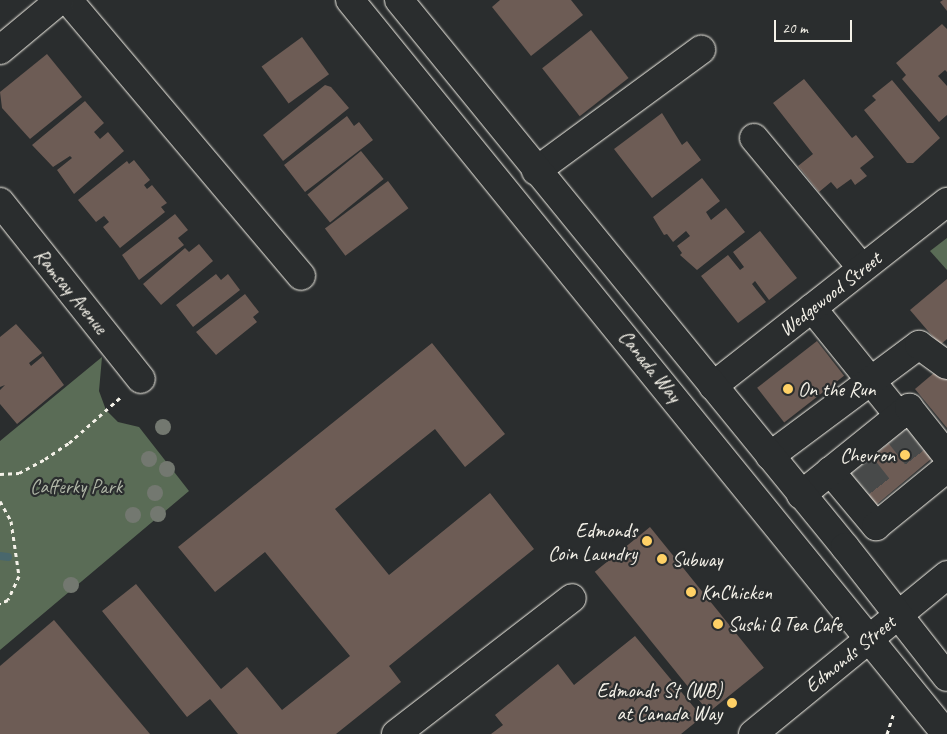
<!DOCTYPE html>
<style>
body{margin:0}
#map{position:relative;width:947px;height:734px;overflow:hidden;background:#2a2d2e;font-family:Caveat,sans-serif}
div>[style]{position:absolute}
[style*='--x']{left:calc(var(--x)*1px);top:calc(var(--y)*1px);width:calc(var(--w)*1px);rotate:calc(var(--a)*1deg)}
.green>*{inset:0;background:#5a6c56}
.stream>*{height:8px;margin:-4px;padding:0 4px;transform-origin:4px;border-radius:4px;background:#49676c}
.building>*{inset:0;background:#6d5c55;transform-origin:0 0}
.minor-tunnel>*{height:28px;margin-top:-14px;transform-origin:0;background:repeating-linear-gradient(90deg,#484a4a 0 28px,transparent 0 42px)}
.path>*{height:3px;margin-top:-1.5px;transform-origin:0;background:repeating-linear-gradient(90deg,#f4f1e8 0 4px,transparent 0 8px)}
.roads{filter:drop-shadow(0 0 1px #f4f1e8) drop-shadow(0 0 1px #f4f1e8)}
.minor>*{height:28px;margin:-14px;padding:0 14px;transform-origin:14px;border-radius:14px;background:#2a2d2e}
.major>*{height:28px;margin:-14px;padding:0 14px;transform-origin:14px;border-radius:14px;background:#2a2d2e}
.trees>*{width:16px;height:16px;margin:-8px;border-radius:50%;background:#737870}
.dots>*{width:14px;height:14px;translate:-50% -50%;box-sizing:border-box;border:2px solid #2a2d2e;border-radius:50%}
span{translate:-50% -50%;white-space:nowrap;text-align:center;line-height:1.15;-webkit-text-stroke:4.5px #2a2d2e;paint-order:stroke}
.street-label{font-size:20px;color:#f4f1e8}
.poi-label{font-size:20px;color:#f4f1e8}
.left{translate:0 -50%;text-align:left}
.right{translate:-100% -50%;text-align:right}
.park-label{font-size:20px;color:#afb5a6}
.scale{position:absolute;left:774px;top:20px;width:78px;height:22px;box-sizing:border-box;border:2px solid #f4f1e8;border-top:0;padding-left:6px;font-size:15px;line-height:18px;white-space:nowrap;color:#f4f1e8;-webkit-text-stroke:4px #2a2d2e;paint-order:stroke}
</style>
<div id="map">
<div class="green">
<div style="clip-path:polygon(947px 238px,947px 270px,930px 251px)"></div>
<div style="clip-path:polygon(102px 357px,99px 391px,106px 410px,118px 422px,139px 427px,189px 491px,0 650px,0 441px)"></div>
</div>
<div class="stream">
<div style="--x:0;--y:556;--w:8;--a:7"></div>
</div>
<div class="building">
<div style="clip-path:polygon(500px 0,571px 0,583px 15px,531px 56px,492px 7px)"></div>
<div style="clip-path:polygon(943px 0,947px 0,947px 11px,940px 2px)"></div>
<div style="clip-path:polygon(942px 24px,947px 29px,947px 72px,945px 70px,938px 76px,947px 86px,947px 115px,939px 122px,902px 79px,906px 75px,896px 63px)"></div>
<div style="left:591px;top:30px;width:61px;height:62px;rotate:52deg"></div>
<div style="left:302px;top:37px;width:46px;height:50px;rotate:54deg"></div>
<div style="clip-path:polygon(47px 54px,82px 97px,30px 139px,2px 108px,0 92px)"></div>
<div style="clip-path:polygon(804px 79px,852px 138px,856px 135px,874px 157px,860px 168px,867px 176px,855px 185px,851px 179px,837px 189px,831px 182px,819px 192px,798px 166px,813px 154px,773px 103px)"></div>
<div style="clip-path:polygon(892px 80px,940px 138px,913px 163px,907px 163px,864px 110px,876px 100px,872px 96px)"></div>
<div style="clip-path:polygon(325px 85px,331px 87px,349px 108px,283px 161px,263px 135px)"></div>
<div style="clip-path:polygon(85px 101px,104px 123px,94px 132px,100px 139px,108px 132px,124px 151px,74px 194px,57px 170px,72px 158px,70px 156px,53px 167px,32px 145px)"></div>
<div style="clip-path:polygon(662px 113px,682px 145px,687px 141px,701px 160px,652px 198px,614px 149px)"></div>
<div style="clip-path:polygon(347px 116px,354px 126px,359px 122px,373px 140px,305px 192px,284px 165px)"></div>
<div style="left:361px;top:151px;width:36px;height:69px;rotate:51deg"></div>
<div style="clip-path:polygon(134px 160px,150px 180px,144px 185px,147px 189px,152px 185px,167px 203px,161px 207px,165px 212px,120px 248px,103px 227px,109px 222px,104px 216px,96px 222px,78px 200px,127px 161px,129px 164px)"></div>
<div style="clip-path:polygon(702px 178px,720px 201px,706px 212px,711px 220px,726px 208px,745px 232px,697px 270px,680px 255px,682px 253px,677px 246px,690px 236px,686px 231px,673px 242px,667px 234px,664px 235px,653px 217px)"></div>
<div style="left:388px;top:181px;width:34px;height:79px;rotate:53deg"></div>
<div style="clip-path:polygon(175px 214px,188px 230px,178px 238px,184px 245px,139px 280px,122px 255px)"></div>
<div style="clip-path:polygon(760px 231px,797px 278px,769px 300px,755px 281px,752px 284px,766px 302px,738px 323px,701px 276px,728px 255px,740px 270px,744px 267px,733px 252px)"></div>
<div style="clip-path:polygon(199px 244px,213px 261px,161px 305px,143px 284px,185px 248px,189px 252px)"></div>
<div style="clip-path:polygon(216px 274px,221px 280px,228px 274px,240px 290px,193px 327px,176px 305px)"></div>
<div style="clip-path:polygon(947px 279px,947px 339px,940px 345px,910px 310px)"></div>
<div style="clip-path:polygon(245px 294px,259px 312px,253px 317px,257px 322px,216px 355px,196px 332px)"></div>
<div style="clip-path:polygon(16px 324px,42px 353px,29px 363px,31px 366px,43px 356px,64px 385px,17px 424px,0 404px,0 390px,5px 385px,0 387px,0 337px)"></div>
<div style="left:817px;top:341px;width:44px;height:76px;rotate:52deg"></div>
<div style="clip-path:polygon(432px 343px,505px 434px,465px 467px,435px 429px,335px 509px,389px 575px,490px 493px,534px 549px,389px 666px,401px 682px,336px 734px,238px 734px,210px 699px,187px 717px,102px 611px,136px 584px,221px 689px,247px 667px,282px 710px,350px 656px,265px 552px,215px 592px,178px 547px)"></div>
<div style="clip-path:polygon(941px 367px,947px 374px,947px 428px,915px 389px)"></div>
<div style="left:913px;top:423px;width:39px;height:90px;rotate:50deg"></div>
<div style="left:650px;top:527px;width:181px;height:71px;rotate:51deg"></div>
<div style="clip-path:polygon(54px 620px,150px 734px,0 734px,0 666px)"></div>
<div style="clip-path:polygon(635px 636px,702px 717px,681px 734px,491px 734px,503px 725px,495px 715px,558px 664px,574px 685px)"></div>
</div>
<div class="minor-tunnel">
<div style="--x:899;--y:434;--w:39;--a:52"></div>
<div style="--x:861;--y:465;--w:39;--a:52"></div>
</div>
<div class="path">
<div style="--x:0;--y:474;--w:19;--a:-3"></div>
<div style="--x:19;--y:473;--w:30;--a:-28"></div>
<div style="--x:45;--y:459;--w:29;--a:-34"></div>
<div style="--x:69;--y:443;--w:71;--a:-41.6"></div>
<div style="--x:0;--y:501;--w:23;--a:61"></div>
<div style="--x:11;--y:521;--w:56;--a:81.7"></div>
<div style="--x:19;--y:576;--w:26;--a:115"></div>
<div style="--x:8;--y:600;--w:9;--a:159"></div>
<div style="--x:887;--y:734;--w:23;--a:-72"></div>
</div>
<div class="roads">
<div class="minor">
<div style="--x:68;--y:0;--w:361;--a:49.8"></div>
<div style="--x:0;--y:50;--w:78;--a:-39.8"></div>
<div style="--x:754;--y:138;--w:169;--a:50.3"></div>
<div style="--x:536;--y:171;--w:205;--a:-36.3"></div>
<div style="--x:0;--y:202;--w:226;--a:51.5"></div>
<div style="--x:812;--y:308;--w:139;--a:51.1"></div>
<div style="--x:713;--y:386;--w:298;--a:-38.2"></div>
<div style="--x:770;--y:456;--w:186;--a:-36.7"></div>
<div style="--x:919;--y:345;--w:34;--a:36"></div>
<div style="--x:830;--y:471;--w:72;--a:50.1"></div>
<div style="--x:876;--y:526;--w:92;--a:-39.2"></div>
<div style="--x:801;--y:495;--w:139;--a:-38.9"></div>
<div style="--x:909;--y:408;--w:61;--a:51.6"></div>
<div style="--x:396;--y:734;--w:222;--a:-37.7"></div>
<div style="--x:753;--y:734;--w:251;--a:-39.3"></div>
</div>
<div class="major">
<div style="--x:350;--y:0;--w:946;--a:50.92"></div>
<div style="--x:399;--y:0;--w:706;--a:50.81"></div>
<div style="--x:845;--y:547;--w:165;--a:51.9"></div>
</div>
</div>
<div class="trees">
<div style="left:163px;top:427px"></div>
<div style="left:149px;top:459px"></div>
<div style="left:167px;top:469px"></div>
<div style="left:155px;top:493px"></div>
<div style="left:158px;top:514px"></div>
<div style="left:133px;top:515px"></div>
<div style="left:71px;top:585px"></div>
</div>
<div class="dots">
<div style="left:788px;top:389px;background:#ffd166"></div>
<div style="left:905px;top:455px;background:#ffd166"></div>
<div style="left:647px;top:541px;background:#ffd166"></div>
<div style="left:662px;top:559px;background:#ffd166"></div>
<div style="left:691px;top:592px;background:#ffd166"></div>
<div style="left:718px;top:624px;background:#ffd166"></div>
<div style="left:732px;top:703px;background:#ffd166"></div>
</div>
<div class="street-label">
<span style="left:71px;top:291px;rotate:51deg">Ramsay Avenue</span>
<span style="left:830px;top:294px;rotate:-38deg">Wedgewood Street</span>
<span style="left:650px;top:366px;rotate:51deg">Canada Way</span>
<span style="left:850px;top:654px;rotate:-39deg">Edmonds Street</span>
</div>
<div class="poi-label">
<span class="left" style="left:798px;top:389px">On the Run</span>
<span class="right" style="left:895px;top:455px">Chevron</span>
<span class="right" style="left:637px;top:542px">Edmonds<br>Coin Laundry</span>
<span class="left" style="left:672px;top:559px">Subway</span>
<span class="left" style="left:701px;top:592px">KnChicken</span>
<span class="left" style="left:728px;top:624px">Sushi Q Tea Cafe</span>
<span class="right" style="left:722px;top:702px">Edmonds St (WB)<br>at Canada Way</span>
</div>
<div class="park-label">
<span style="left:76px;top:486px">Cafferky Park</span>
</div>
<div class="scale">20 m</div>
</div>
